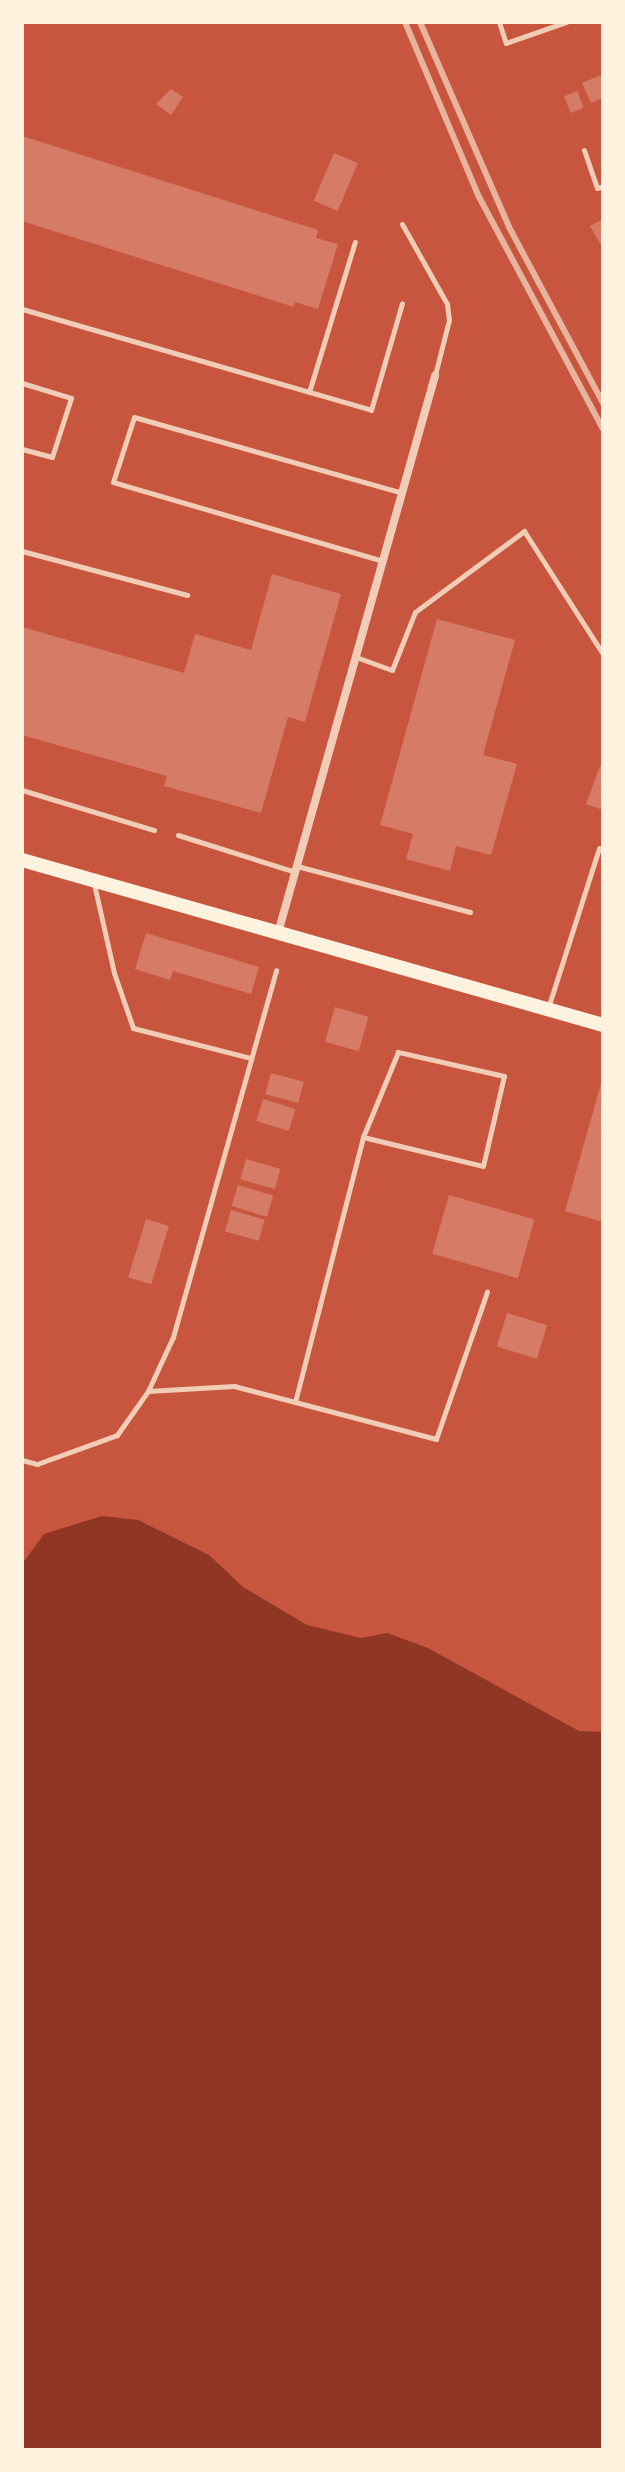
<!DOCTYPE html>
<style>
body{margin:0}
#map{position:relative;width:625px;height:2472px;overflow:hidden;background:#c8553d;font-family:Roboto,sans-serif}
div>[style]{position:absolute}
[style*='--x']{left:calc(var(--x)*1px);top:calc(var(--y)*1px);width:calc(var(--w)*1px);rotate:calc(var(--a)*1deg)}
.water>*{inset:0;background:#8f3625}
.building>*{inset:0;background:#d67c66;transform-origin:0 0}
.service>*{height:5px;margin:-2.5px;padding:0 2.5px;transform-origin:2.5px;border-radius:2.5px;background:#f1ccb7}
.minor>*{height:8px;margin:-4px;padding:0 4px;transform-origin:4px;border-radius:4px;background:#f1ccb7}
.secondary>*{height:14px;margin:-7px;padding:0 7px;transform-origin:7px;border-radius:7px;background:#fff3e0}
.rail>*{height:6px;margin:-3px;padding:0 3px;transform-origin:3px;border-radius:3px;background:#e9b49f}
span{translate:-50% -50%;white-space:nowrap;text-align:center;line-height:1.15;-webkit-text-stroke:8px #fff3e0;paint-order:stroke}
.frame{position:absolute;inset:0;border:24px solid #fff3e0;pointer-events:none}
</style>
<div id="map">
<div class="water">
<div style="clip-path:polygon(102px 1516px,138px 1520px,209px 1555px,243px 1587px,307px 1625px,361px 1638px,387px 1633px,428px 1648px,579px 1731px,603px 1732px,603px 2450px,22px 2450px,22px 1564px,44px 1534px)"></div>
</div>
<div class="building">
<div style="clip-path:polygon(603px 74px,603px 98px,591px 103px,582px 83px)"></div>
<div style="clip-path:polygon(171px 89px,183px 97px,171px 115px,156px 104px)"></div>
<div style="left:577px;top:91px;width:18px;height:14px;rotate:68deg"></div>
<div style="clip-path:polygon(22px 136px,318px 230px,316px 238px,338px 244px,318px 309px,295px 302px,294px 307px,22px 221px)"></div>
<div style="left:334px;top:153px;width:26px;height:52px;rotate:23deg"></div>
<div style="clip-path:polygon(603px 219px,603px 249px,590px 226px)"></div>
<div style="clip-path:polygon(272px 574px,341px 594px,305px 722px,288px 717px,261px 813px,164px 786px,167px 776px,22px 735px,22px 627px,184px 673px,195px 634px,251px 650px)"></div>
<div style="clip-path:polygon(437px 619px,515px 640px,483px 755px,517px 764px,491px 855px,456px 846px,450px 871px,406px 859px,413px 834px,380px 825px)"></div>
<div style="clip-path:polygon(600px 766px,603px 767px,603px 810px,586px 804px)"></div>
<div style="clip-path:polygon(146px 933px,259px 967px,251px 994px,173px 971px,170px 980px,135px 969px)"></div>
<div style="left:335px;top:1007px;width:35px;height:36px;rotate:16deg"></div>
<div style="left:271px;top:1073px;width:34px;height:22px;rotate:15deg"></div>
<div style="clip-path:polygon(602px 1080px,603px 1080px,603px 1222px,565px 1211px)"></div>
<div style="left:263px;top:1099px;width:34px;height:23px;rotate:17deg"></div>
<div style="left:246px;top:1159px;width:36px;height:21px;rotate:16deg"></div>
<div style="left:238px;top:1185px;width:37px;height:22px;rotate:17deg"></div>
<div style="left:449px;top:1195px;width:89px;height:61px;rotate:16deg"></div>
<div style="left:231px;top:1210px;width:35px;height:22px;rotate:16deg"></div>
<div style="left:146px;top:1219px;width:24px;height:61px;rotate:17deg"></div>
<div style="left:507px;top:1313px;width:42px;height:35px;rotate:17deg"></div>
</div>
<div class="service">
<div style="--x:499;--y:22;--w:22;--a:72"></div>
<div style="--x:506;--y:43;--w:64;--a:-19.3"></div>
<div style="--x:584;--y:150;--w:40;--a:71.1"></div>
<div style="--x:597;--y:188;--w:6;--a:-18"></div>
<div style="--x:402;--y:224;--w:92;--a:60.6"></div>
<div style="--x:447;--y:304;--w:16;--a:83"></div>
<div style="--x:449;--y:320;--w:57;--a:104.3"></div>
<div style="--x:22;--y:309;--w:363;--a:16.1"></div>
<div style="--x:371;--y:410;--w:111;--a:-73.8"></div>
<div style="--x:22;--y:383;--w:51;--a:17"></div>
<div style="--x:71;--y:398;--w:62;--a:107.9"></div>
<div style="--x:52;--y:457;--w:31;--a:-165"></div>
<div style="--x:309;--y:392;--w:157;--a:-73"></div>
<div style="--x:22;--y:551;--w:171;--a:14.9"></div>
<div style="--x:383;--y:561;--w:281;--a:-163.7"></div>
<div style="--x:113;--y:482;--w:68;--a:-72.1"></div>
<div style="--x:134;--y:417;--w:279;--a:15.8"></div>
<div style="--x:356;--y:657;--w:38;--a:20"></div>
<div style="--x:392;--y:670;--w:62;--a:-68.4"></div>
<div style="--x:415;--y:612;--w:136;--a:-36.6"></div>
<div style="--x:524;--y:531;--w:146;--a:57.3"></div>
<div style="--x:22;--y:790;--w:138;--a:16.9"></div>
<div style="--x:178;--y:835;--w:123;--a:17.5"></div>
<div style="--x:297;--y:866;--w:179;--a:14.9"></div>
<div style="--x:94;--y:884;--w:91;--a:77.3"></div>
<div style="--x:114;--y:973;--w:58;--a:70.9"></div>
<div style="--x:133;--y:1028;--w:122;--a:14.3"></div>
<div style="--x:548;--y:1008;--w:168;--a:-72.3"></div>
<div style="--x:148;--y:1391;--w:86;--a:-3.3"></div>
<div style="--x:234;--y:1386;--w:209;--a:14.7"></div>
<div style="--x:436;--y:1439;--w:156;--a:-70.9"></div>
<div style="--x:295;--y:1402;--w:274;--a:-75.6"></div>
<div style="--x:363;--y:1137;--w:123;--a:13.6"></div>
<div style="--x:483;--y:1166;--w:92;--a:-76.9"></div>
<div style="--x:504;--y:1076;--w:109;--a:-167.2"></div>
<div style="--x:398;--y:1052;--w:92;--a:112.4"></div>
<div style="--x:22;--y:1460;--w:16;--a:15"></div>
<div style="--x:37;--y:1464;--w:85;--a:-19.9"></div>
<div style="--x:117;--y:1435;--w:54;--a:-54.8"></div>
<div style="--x:148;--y:1391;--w:60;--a:-65.2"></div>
<div style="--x:173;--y:1337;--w:381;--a:-74.3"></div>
</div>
<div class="minor">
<div style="--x:278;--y:933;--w:579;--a:-74.26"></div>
</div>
<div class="secondary">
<div style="--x:22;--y:860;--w:604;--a:15.85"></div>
</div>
<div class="rail">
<div style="--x:405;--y:22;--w:188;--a:67.1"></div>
<div style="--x:478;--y:195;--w:265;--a:61.9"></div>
<div style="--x:420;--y:22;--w:223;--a:66.5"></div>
<div style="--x:509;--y:227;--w:200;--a:61.9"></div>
</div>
<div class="frame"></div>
</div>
